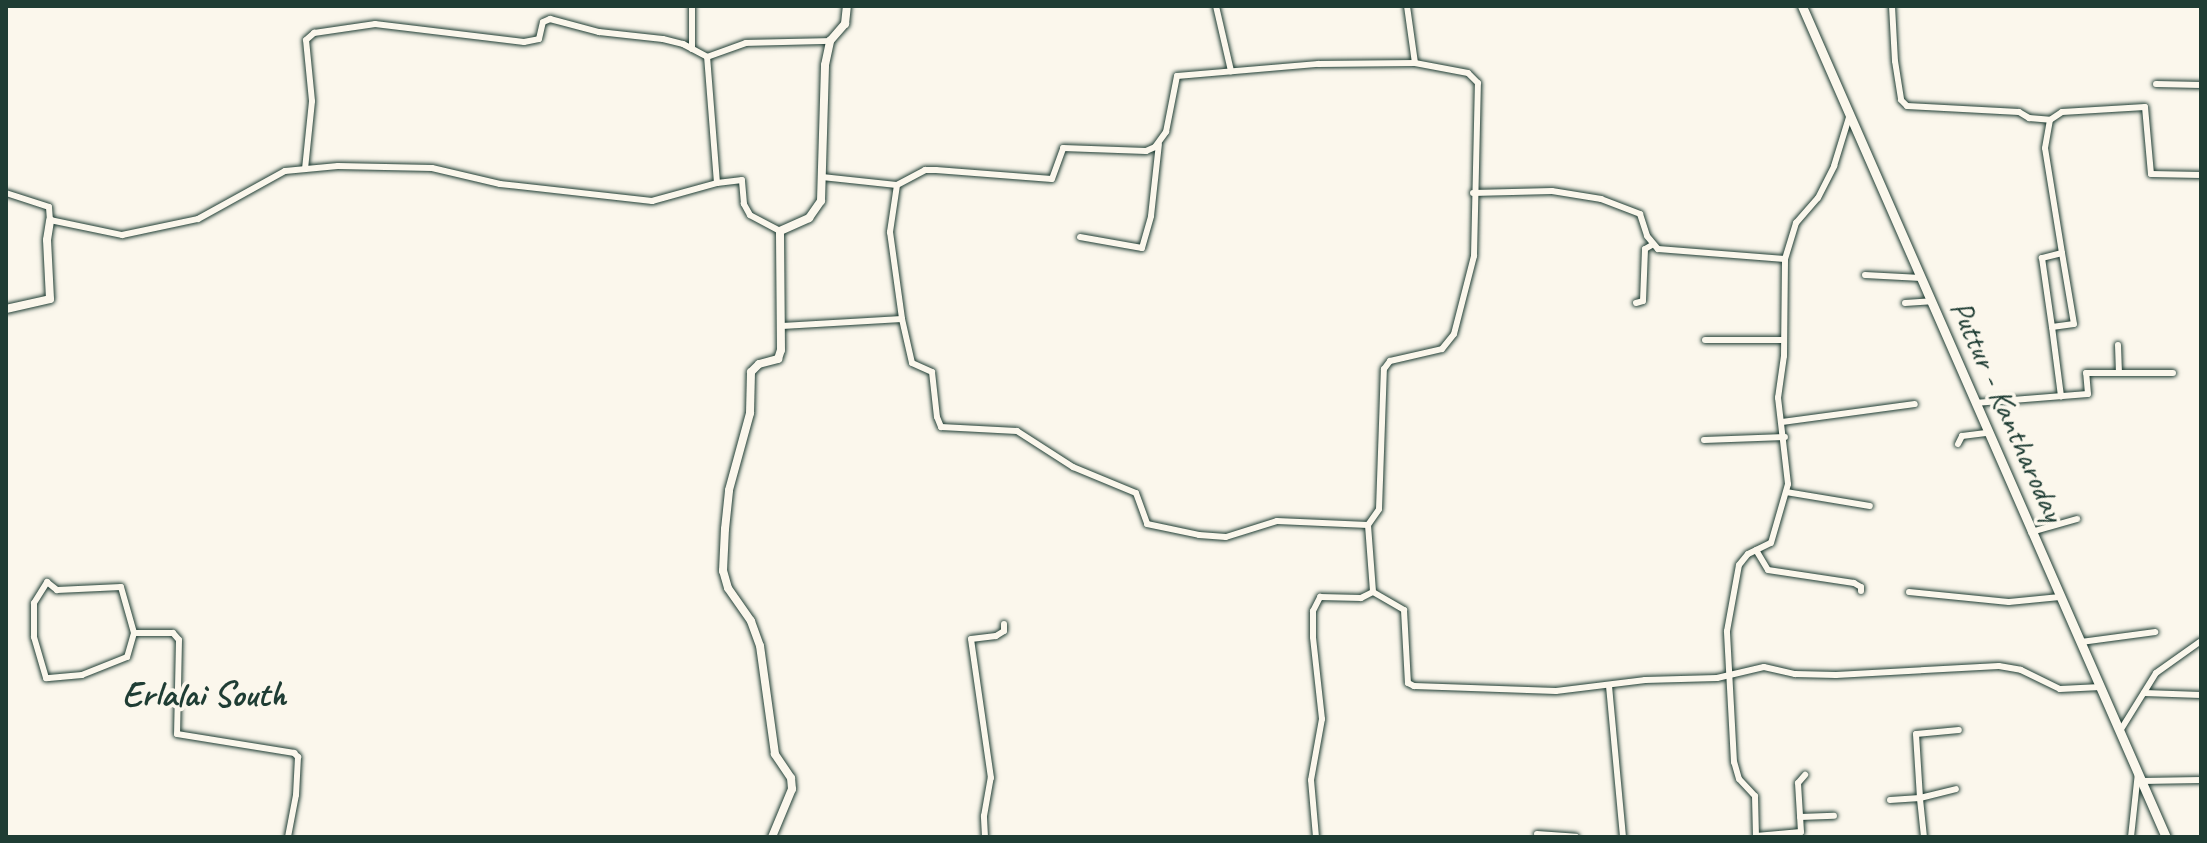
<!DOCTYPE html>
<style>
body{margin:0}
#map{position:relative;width:2207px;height:843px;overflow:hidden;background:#fbf7ec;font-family:Caveat,sans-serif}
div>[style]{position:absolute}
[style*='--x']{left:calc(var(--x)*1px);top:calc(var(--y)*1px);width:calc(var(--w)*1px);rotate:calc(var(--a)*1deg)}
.roads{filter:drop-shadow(0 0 2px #1f3d34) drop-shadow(0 0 2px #1f3d34)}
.minor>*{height:6px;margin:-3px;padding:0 3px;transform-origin:3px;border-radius:3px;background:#fbf7ec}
.tertiary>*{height:8px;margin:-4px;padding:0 4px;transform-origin:4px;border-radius:4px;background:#fbf7ec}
.secondary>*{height:9px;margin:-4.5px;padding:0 4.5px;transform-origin:4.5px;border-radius:4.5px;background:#fbf7ec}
span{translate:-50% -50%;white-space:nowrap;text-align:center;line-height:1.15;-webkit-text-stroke:7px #fbf7ec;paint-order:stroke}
.street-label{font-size:32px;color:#1f3d34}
.quarter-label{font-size:36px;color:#1f3d34;font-weight:700}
.frame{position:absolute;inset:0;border:8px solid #1f3d34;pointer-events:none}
</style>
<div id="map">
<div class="roads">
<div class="minor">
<div style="--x:1216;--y:6;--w:67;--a:77"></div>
<div style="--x:1892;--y:6;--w:55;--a:86.9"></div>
<div style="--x:1895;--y:61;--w:39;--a:81"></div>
<div style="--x:1901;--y:100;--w:8;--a:45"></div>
<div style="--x:1907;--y:106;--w:112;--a:3.1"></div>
<div style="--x:2019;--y:112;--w:12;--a:31"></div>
<div style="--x:2029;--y:118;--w:21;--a:5"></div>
<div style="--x:692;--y:49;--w:43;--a:-90"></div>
<div style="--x:2156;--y:84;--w:45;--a:1.3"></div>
<div style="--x:305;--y:169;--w:68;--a:-84.1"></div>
<div style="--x:312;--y:101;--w:61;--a:-95.6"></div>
<div style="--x:306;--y:40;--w:11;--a:-41"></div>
<div style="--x:314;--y:33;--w:62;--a:-8.4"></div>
<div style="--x:375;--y:24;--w:150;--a:6.9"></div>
<div style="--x:524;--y:42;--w:15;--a:-11"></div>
<div style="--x:539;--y:39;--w:17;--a:-77"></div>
<div style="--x:543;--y:22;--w:8;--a:-23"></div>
<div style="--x:550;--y:19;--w:51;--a:14.9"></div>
<div style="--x:599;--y:32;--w:64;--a:6.2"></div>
<div style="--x:663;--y:39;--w:21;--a:14"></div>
<div style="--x:683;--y:44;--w:27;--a:28"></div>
<div style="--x:822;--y:177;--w:75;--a:6.1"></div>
<div style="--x:897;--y:185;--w:32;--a:-28"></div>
<div style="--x:925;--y:170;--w:11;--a:0"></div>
<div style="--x:936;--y:170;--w:116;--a:4.4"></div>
<div style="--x:1052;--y:179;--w:33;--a:-70"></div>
<div style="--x:1063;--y:148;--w:83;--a:2.1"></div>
<div style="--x:1146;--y:151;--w:10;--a:-24"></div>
<div style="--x:1155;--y:147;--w:19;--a:-54"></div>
<div style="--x:1166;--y:132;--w:57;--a:-78.9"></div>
<div style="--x:1177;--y:76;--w:142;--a:-4.9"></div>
<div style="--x:1318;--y:64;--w:97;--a:-0.6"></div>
<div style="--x:897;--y:185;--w:48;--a:98.5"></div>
<div style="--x:890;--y:232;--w:88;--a:82.1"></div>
<div style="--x:6;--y:193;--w:45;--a:18"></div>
<div style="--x:49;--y:207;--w:13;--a:86"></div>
<div style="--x:50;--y:220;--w:74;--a:11.8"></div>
<div style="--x:122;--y:235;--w:78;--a:-11.9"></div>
<div style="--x:198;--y:219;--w:99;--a:-28.9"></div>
<div style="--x:285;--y:171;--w:53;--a:-5.4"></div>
<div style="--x:338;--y:166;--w:94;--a:1.2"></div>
<div style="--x:432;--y:168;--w:70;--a:13.2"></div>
<div style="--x:500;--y:184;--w:153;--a:6.4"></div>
<div style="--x:652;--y:201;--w:67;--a:-15.5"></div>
<div style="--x:1473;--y:193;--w:79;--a:-1.5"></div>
<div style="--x:1552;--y:191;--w:50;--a:9.3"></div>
<div style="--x:1601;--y:199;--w:42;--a:21"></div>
<div style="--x:1640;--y:214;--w:23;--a:72"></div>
<div style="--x:1647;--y:236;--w:17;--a:50"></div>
<div style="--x:1658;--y:249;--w:127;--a:4.5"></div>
<div style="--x:780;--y:231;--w:34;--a:-152"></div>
<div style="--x:750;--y:215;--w:13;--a:-119"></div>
<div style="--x:744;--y:204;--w:24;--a:-95"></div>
<div style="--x:742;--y:180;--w:25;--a:173"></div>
<div style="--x:717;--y:183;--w:126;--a:-94.5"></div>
<div style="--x:707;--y:57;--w:41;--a:-19.7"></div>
<div style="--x:746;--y:43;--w:84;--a:-1.4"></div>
<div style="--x:1080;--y:237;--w:63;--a:10.1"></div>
<div style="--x:1142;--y:248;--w:33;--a:-74"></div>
<div style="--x:1151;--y:216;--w:72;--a:-83.7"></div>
<div style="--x:2062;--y:253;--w:106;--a:-99.2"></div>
<div style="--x:2045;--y:148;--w:28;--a:-80"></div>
<div style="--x:2050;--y:120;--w:14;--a:-34"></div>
<div style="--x:2062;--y:112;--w:83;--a:-3.4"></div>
<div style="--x:2145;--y:107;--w:67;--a:84.9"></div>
<div style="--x:2151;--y:174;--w:50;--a:1.1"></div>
<div style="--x:1865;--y:275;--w:56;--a:3.1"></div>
<div style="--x:1636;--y:303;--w:7;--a:-16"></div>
<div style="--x:1643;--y:301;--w:52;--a:-87.8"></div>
<div style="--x:1645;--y:249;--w:8;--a:-30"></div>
<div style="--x:1905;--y:303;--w:26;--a:-4"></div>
<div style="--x:782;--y:326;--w:120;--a:-3.3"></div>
<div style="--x:902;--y:319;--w:45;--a:77.2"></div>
<div style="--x:912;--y:363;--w:22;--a:24"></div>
<div style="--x:932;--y:372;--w:45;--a:83.7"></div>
<div style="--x:937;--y:417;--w:11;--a:68"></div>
<div style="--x:941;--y:427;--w:76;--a:3"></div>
<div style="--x:1017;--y:431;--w:67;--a:32.7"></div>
<div style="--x:1073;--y:467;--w:68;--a:22.4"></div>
<div style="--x:1136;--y:493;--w:33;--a:70"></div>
<div style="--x:1147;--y:524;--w:53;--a:11.9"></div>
<div style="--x:1199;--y:535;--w:27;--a:4"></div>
<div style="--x:1226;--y:537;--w:53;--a:-17.4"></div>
<div style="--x:1277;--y:521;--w:91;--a:2.5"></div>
<div style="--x:1368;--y:525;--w:67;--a:85.7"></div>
<div style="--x:1373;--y:592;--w:36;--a:30"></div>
<div style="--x:1404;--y:610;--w:73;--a:86.9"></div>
<div style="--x:1408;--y:683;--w:7;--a:27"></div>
<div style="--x:1414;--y:686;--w:142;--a:2"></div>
<div style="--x:1556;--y:691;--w:90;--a:-7"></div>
<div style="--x:1645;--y:680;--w:72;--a:-1.6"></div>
<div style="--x:1717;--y:678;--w:48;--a:-13.2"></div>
<div style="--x:1764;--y:667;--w:32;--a:13"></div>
<div style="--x:1795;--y:674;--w:41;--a:1.4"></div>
<div style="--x:1836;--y:675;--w:163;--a:-3.2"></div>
<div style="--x:1999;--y:666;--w:22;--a:10"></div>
<div style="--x:2021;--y:670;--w:43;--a:26"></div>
<div style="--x:2060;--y:689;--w:41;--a:-2.8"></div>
<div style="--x:2052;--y:327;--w:22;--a:-8"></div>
<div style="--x:2074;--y:324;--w:72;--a:-99.6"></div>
<div style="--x:2062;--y:253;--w:21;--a:166"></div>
<div style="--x:2042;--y:258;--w:70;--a:81.8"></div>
<div style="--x:2052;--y:327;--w:70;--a:82.6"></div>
<div style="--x:1705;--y:340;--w:79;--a:0"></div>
<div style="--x:2118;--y:345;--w:28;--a:88"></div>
<div style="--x:1975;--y:403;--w:113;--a:-4.6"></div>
<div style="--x:2088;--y:394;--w:21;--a:-95"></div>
<div style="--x:2086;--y:373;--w:87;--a:0"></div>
<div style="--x:1782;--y:422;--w:134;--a:-7.7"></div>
<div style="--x:1704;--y:440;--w:81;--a:-2.1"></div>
<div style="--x:1958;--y:444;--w:9;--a:-63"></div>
<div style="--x:1962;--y:436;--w:26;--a:-7"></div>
<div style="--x:1786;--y:492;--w:85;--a:9.5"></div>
<div style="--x:1368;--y:525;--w:19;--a:-55"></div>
<div style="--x:1379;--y:509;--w:140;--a:-88"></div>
<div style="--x:1384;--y:369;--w:10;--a:-53"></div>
<div style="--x:1390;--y:361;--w:53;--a:-13"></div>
<div style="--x:1442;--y:349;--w:19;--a:-51"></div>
<div style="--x:1454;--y:334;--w:81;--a:-75.6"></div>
<div style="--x:1474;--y:256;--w:173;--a:-88.7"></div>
<div style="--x:1478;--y:83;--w:14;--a:-135"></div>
<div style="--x:1468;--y:73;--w:54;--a:-169.3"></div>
<div style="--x:1415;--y:63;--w:58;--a:-98"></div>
<div style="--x:2031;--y:532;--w:48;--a:-15.8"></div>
<div style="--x:1756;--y:550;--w:23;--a:59"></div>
<div style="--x:1768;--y:570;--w:87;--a:8.6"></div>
<div style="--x:1854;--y:583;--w:8;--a:30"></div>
<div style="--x:1861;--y:587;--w:4;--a:90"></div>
<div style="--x:47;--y:582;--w:13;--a:39"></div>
<div style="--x:57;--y:590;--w:64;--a:-2.7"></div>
<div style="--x:121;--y:587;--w:48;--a:74.2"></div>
<div style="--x:134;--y:633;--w:25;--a:106"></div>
<div style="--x:127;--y:657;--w:48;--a:158.2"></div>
<div style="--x:82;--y:675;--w:36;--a:175"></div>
<div style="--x:46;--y:678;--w:43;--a:-106.3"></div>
<div style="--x:34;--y:637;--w:34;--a:-90"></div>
<div style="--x:34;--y:603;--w:25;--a:-58"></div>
<div style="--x:1909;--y:592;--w:100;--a:5.7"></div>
<div style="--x:2009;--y:602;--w:51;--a:-5.6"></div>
<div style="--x:134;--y:633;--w:39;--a:0"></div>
<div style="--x:173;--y:633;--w:9;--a:49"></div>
<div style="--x:179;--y:640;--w:94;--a:91.2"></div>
<div style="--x:177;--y:734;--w:119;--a:9.2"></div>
<div style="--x:294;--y:753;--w:6;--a:45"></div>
<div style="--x:298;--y:757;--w:38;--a:93"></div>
<div style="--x:296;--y:795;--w:43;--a:100.8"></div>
<div style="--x:2081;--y:642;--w:75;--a:-7.7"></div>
<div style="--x:1609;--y:686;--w:152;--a:84.7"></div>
<div style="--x:2144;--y:693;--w:57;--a:2"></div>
<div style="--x:2120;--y:731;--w:68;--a:-58.2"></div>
<div style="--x:2156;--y:673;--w:55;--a:-35.4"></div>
<div style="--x:2142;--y:781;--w:59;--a:-1"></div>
<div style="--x:1890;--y:800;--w:30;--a:-4"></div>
<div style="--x:1920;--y:798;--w:64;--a:-93.6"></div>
<div style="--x:1916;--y:734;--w:43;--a:-5.3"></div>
<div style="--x:1800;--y:817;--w:34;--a:-2"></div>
<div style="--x:1537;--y:834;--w:39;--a:4"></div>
<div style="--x:1756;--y:836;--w:45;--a:-5.1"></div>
<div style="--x:1801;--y:832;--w:49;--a:-93.5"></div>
<div style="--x:1798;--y:783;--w:11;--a:-49"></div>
<div style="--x:985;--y:837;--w:21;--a:-93"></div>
<div style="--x:984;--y:816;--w:39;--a:-80"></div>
<div style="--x:991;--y:778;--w:140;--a:-98.2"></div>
<div style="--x:971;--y:639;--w:25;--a:-7"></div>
<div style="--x:996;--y:636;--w:9;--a:-32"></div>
<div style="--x:1004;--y:631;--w:7;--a:-90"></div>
<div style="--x:1316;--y:837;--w:57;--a:-95"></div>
<div style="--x:1311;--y:780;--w:62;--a:-79.8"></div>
<div style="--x:1322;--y:719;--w:82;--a:-96.3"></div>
<div style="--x:1313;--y:637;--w:26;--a:-90"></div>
<div style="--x:1313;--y:611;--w:16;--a:-63"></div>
<div style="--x:1320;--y:597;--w:41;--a:1.4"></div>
<div style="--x:1361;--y:598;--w:13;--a:-27"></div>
<div style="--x:1756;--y:837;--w:41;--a:-91.4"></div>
<div style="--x:1755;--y:796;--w:23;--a:-133"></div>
<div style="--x:1739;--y:779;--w:18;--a:-106"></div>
<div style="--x:1734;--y:762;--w:131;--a:-93.1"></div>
<div style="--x:1727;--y:631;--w:67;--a:-79.7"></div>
<div style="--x:1739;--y:565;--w:14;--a:-51"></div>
<div style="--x:1748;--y:554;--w:25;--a:-26"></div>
<div style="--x:1771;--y:543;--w:61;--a:-73.9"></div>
<div style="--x:1788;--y:484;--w:87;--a:-96.6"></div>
<div style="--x:1778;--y:398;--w:42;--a:-81.9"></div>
<div style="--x:1784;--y:356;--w:97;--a:-89.4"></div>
<div style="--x:1785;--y:259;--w:38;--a:-73"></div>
<div style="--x:1796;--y:223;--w:33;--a:-49"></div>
<div style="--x:1818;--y:198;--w:36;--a:-63"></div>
<div style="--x:1834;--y:166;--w:54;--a:-72.9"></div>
<div style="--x:1924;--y:837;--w:39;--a:-96"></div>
<div style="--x:1920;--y:798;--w:37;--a:-14"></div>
<div style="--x:2131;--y:837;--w:64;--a:-83.8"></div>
</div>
<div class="tertiary">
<div style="--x:6;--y:309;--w:45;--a:-12.8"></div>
<div style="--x:50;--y:299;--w:59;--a:-92.9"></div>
<div style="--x:47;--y:240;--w:20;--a:-81"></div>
<div style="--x:772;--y:837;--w:52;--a:-67.4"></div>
<div style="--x:792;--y:789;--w:11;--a:-95"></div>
<div style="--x:791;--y:778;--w:29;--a:-124"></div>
<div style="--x:775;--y:754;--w:109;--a:-97.9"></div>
<div style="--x:760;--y:646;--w:27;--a:-110"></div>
<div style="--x:751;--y:621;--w:40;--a:-124.9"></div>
<div style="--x:728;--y:588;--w:18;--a:-106"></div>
<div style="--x:723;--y:571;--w:42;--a:-87.3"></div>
<div style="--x:725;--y:529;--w:39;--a:-84"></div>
<div style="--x:729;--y:490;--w:80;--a:-74.7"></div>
<div style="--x:750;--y:413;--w:41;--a:-88.6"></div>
<div style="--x:751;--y:372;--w:11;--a:-45"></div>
<div style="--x:759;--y:364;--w:20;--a:-15"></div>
<div style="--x:778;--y:359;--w:9;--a:-72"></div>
<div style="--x:781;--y:350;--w:119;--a:-90.5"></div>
<div style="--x:780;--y:231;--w:32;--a:-24"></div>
<div style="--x:809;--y:218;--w:21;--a:-55"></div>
<div style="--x:821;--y:201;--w:136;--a:-88.3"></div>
<div style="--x:825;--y:65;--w:25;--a:-78"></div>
<div style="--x:830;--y:41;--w:23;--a:-49"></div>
<div style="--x:845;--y:24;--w:18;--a:-84"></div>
</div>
<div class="secondary">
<div style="--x:1802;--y:6;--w:907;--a:66.35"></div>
</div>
</div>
<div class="street-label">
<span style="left:2007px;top:411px;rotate:66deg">Puttur - Kantharoday</span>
</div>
<div class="quarter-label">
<span style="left:204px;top:695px">Erlalai South</span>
</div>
<div class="frame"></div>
</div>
